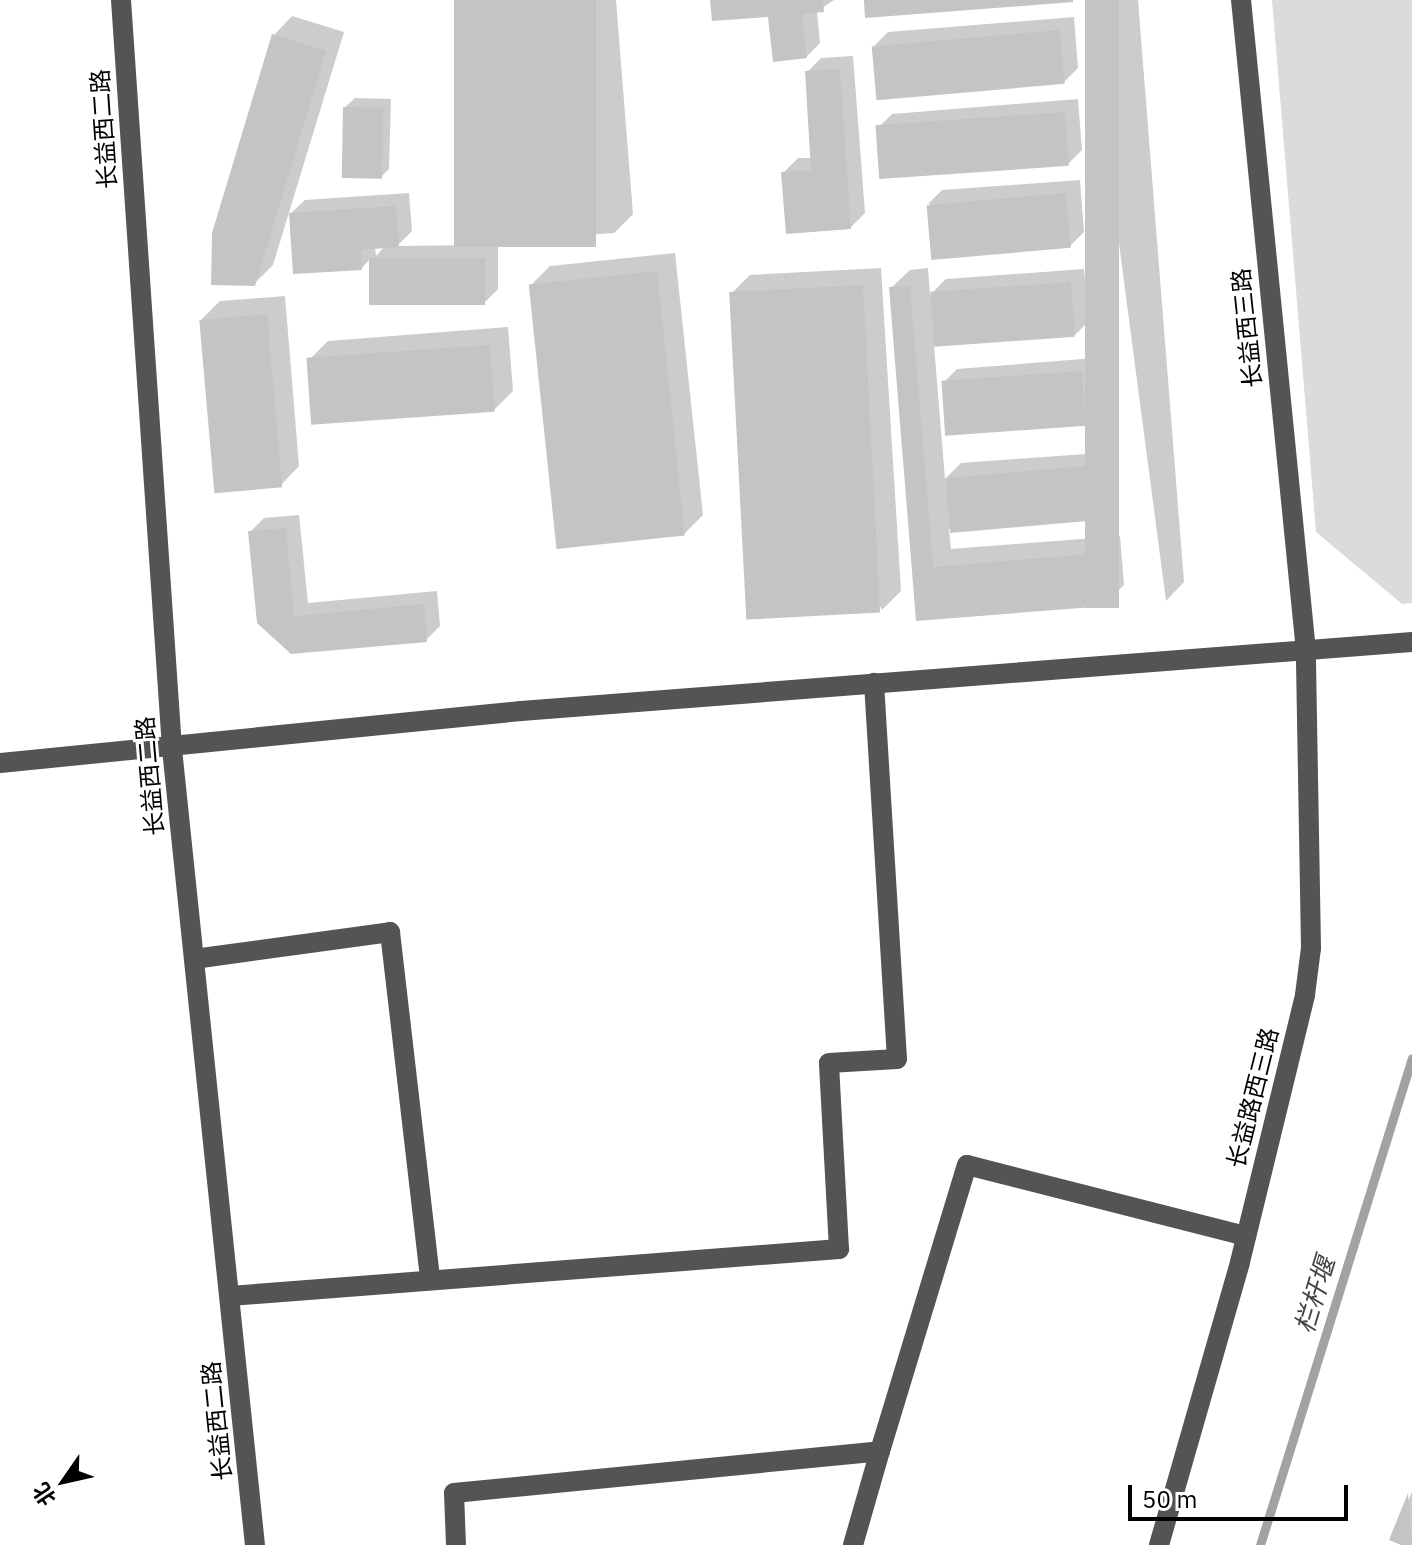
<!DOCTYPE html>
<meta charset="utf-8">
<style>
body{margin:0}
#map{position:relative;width:1412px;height:1545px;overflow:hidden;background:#fff;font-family:"IBM Plex Sans","Noto Sans SC",sans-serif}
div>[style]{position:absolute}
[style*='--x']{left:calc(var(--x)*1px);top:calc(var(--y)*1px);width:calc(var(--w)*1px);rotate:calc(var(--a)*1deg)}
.green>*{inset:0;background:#dbdbdb}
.shadow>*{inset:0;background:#0003}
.stream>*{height:9px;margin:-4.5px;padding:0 4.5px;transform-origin:4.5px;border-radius:4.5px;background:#a2a2a2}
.building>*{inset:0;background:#c4c4c4;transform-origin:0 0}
.minor>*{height:20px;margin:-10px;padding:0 10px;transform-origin:10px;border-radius:10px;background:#545454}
span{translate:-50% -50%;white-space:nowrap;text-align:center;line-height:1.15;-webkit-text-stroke:6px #fff;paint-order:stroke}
.street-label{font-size:24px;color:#000}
.water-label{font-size:26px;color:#434343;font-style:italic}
.north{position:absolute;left:24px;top:1441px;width:80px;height:80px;-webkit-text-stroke:6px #fff;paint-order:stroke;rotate:236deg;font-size:22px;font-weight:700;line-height:32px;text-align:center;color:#000}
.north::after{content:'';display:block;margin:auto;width:28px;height:36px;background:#000;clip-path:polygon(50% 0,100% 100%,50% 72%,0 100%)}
.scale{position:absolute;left:1128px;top:1485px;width:220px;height:36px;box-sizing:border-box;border:4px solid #000;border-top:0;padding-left:10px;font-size:24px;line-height:28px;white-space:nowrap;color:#000;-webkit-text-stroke:6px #fff;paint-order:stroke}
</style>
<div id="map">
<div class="green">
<div style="clip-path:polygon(1272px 0,1412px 0,1412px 603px,1402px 604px,1316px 532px)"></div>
</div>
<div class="shadow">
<div style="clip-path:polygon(evenodd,456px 0,616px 0,633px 214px,614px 233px,498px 242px,498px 289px,484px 303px,372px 304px,371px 258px,362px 268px,291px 213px,305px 200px,409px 193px,412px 231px,397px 246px,476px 245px,456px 0,385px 246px,376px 256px,375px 247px,385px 246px)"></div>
<div style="clip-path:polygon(712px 0,834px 0,817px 11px,820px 43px,806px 57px,770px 14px)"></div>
<div style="clip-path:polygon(1087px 0,1138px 0,1184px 582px,1166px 601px)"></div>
<div style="clip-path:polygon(292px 16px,344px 32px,273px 265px,254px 284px,274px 35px)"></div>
<div style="clip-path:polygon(1074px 17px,1078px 68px,1064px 82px,874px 46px,888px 32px)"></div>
<div style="clip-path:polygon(853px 56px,865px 213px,851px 227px,784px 172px,798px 158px,813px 158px,807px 72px,821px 58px)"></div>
<div style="clip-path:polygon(355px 98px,391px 99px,389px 169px,380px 178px,345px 107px)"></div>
<div style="clip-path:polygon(1078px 99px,1082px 150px,1068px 164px,878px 128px,892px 114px)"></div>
<div style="clip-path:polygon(1080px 180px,1084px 232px,1070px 246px,928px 204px,942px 190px)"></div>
<div style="clip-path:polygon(675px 253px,703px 515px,684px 534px,532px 284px,550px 266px)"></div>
<div style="clip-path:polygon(881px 268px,901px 591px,882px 610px,731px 294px,750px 275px)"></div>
<div style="clip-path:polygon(928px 268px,930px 295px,946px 279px,1084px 269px,1089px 321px,1075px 335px,934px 345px,945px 479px,961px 463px,1099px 453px,1103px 505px,1089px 519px,949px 529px,951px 549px,1120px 536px,1124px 585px,1105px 604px,918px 619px,891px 288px,910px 270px)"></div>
<div style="clip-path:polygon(285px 296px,299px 466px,281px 485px,201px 320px,220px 301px)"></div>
<div style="clip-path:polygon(508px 327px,513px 391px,494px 410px,309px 360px,328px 341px)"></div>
<div style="clip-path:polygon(1095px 358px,1099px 411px,1085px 425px,943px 383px,957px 369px)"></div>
<div style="clip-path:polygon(299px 515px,308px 603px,437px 591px,440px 626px,426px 640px,292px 652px,250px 532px,264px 518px)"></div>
<div style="clip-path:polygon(1412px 1492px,1412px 1545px,1406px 1545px,1392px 1539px)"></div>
</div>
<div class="stream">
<div style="--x:1260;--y:1545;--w:510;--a:-72.67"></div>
</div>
<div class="building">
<div style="left:454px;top:0;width:142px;height:247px"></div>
<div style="clip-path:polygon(710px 0,823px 0,824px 12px,802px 14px,807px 58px,773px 62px,768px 17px,712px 21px)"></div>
<div style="clip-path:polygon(864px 0,1073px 0,1073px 2px,865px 18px)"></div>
<div style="left:1085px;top:0;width:34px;height:608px"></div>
<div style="left:1060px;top:30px;width:54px;height:189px;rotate:85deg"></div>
<div style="clip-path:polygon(272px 34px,326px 51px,255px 286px,211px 285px,212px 233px)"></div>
<div style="clip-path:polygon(840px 69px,851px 229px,786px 234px,781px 172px,811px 170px,805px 71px)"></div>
<div style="left:343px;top:107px;width:40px;height:71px;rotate:1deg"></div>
<div style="left:1065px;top:112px;width:54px;height:190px;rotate:86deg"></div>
<div style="left:1066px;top:193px;width:55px;height:140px;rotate:85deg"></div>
<div style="clip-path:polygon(396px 206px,399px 247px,361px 250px,362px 270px,293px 274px,289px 213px)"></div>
<div style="left:485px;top:258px;width:47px;height:116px;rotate:90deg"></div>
<div style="left:657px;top:271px;width:266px;height:129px;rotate:84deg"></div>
<div style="left:1071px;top:282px;width:55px;height:141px;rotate:86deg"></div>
<div style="left:863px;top:285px;width:328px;height:134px;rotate:87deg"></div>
<div style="clip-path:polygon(910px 286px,933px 567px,1102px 553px,1106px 606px,916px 621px,889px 287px)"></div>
<div style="left:267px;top:314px;width:174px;height:68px;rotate:85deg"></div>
<div style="left:490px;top:345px;width:67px;height:184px;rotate:86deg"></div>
<div style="left:1082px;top:371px;width:55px;height:141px;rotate:86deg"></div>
<div style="left:1085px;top:466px;width:55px;height:140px;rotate:85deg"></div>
<div style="clip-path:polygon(286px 528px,294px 616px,424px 604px,427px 642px,291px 654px,257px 623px,248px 531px)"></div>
<div style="clip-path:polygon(1408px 1493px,1412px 1545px,1401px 1545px,1389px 1540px)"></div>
</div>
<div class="minor">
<div style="--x:121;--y:0;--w:751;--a:86.1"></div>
<div style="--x:172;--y:749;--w:800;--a:84.05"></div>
<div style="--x:0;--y:763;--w:524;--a:-5.7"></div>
<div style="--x:521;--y:711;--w:894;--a:-4.43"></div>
<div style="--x:194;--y:959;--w:198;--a:-7.8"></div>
<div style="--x:390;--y:932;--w:349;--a:83.4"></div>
<div style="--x:230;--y:1296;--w:611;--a:-4.41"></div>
<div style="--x:839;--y:1249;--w:186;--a:-93.1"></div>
<div style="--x:829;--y:1063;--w:68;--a:-3.4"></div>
<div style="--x:897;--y:1059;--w:377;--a:-93.5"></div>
<div style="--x:456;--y:1545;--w:52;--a:-92.2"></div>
<div style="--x:454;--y:1493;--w:428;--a:-5.6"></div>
<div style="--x:880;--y:1451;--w:299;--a:-73.1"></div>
<div style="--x:967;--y:1165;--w:288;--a:14.3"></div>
<div style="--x:853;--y:1545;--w:98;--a:-74"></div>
<div style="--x:1159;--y:1545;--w:294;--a:-74"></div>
<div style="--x:1240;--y:1262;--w:275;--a:-76.3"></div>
<div style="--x:1305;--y:995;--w:47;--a:-82.7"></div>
<div style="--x:1311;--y:948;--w:297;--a:-91"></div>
<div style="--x:1306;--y:651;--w:654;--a:-95.7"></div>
</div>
<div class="street-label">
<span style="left:104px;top:129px;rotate:-94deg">长益西二路</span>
<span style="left:1247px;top:328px;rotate:-96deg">长益西三路</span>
<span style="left:150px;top:776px;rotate:-95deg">长益西二路</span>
<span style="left:1253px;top:1098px;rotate:-76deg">长益路西三路</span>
<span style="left:217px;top:1421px;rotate:-96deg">长益西二路</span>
</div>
<div class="water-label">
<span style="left:1315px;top:1295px;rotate:-73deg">栏杆堰</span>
</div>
<div class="north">北</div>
<div class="scale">50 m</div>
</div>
